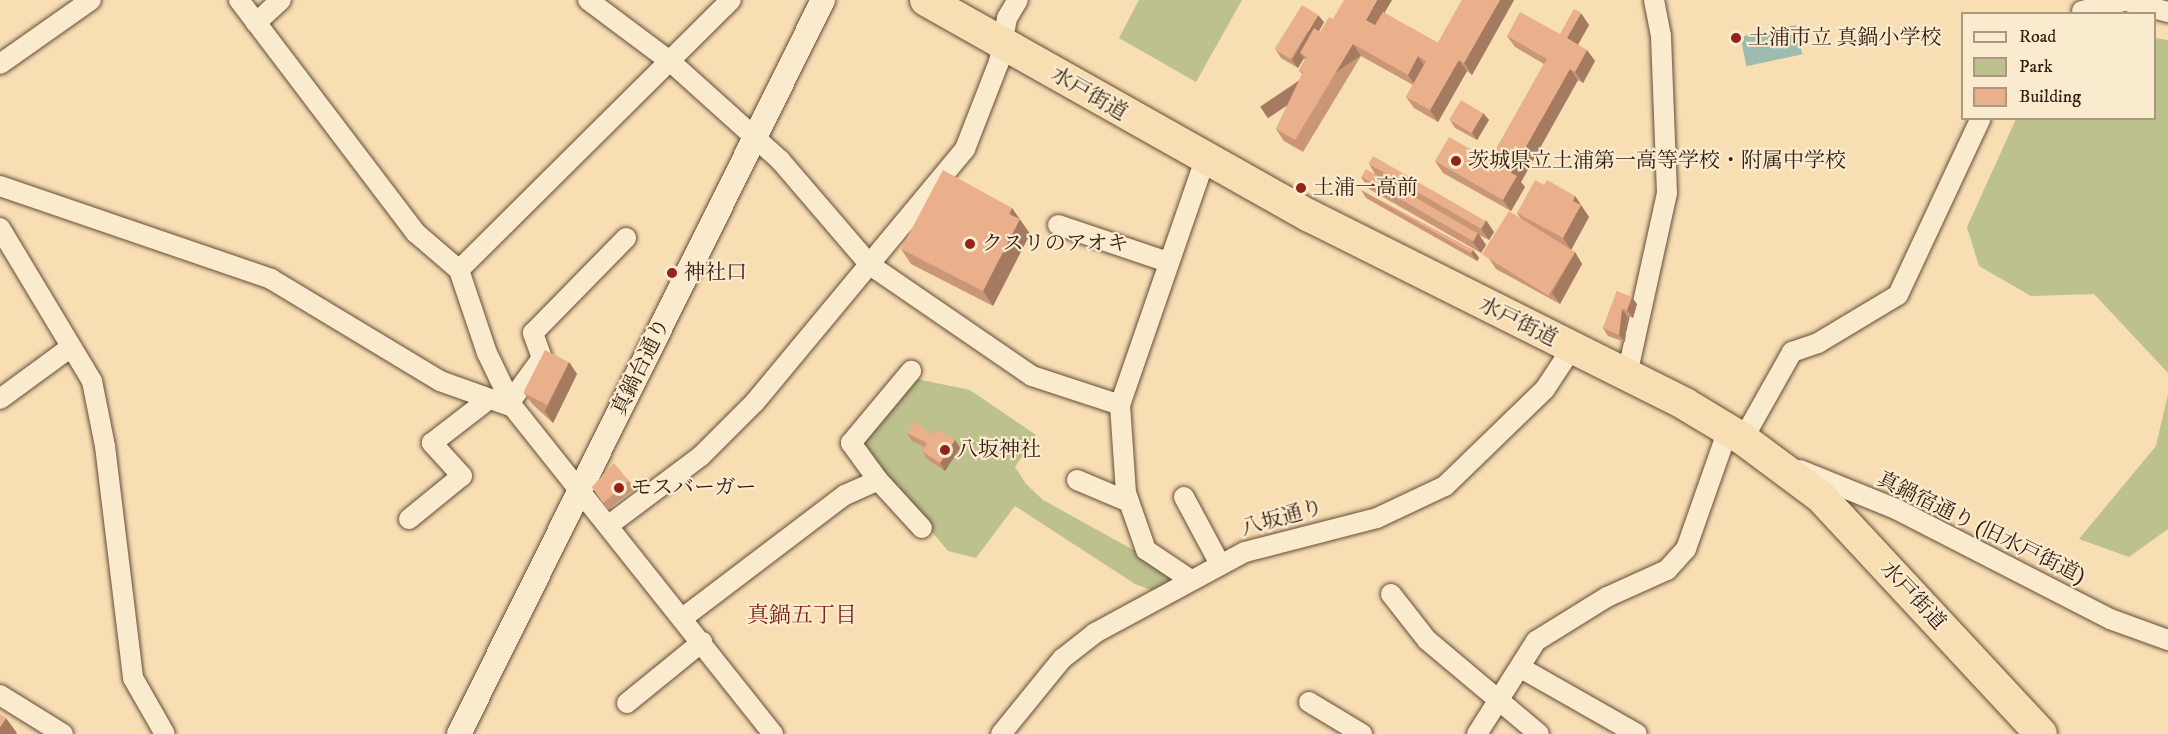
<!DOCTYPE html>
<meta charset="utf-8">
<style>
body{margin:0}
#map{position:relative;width:2168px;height:734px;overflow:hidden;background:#f8deb3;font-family:"IM FELL DW Pica","Noto Serif JP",serif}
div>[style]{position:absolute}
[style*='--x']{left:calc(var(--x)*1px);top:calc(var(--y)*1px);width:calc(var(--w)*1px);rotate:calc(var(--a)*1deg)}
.green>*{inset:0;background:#bcc18d}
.water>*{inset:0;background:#9dbcaf;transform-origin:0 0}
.roads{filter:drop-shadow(0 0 2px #654c3a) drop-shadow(0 0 2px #654c3a)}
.minor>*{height:20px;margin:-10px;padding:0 10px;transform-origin:10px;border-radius:10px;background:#faeace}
.tertiary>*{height:24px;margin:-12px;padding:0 12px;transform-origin:12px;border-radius:12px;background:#faeace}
.trunk>*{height:32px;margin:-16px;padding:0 16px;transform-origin:16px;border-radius:16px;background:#f8deb3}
.wall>*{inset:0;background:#c99678}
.shaded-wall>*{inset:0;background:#a47a61;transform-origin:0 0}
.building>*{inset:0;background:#eaaf8b;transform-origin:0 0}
.dots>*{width:16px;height:16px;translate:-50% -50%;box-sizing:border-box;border:3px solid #faeace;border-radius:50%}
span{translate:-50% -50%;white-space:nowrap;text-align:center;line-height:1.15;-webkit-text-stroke:4.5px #faeace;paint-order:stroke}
.poi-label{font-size:21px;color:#341b11}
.left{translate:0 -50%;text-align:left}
.street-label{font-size:21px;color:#341b11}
.neighbourhood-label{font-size:22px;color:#7a1f14}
.legend{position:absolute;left:1961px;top:12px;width:195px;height:108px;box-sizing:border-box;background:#faeace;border:2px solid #ab9782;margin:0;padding:8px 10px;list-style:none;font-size:18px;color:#341b11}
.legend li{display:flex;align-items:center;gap:12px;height:30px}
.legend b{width:30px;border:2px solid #ab9782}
</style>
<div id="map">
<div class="green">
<div style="clip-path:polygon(1139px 0,1242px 0,1196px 82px,1119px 38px)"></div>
<div style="clip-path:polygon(2155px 38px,2168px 40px,2168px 373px,2094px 294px,2031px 296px,1979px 266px,1967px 227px,2016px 119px,2154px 118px)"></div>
<div style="clip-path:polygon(912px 378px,970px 390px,1036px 435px,1015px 467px,1026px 484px,1043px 500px,1139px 553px,1174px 579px,1154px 591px,1135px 584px,1015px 506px,976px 558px,948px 551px,860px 445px)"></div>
<div style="clip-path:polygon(2168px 394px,2168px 529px,2129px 557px,2079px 539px,2156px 446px)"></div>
</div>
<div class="water">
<div style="left:1796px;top:25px;width:30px;height:57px;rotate:78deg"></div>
</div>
<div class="roads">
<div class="minor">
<div style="--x:239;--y:0;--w:293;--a:52.8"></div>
<div style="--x:416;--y:233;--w:57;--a:40.7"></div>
<div style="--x:459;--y:270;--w:88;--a:71.4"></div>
<div style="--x:487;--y:353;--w:60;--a:64.3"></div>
<div style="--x:513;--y:407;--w:418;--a:51.5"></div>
<div style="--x:588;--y:0;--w:104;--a:36.8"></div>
<div style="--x:671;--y:62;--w:147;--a:42"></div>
<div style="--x:780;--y:160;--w:138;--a:49.4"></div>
<div style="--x:870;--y:265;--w:196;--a:34.4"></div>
<div style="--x:1032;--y:376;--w:93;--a:18.2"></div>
<div style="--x:2123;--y:0;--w:47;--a:14.9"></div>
<div style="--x:2082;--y:11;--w:43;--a:-13.4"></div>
<div style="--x:256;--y:23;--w:34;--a:-43"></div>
<div style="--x:0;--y:64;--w:111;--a:-35.1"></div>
<div style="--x:0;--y:186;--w:287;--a:18.9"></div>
<div style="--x:271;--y:279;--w:197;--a:31.1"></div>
<div style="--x:440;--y:381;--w:77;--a:19.6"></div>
<div style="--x:1058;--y:225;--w:116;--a:18.6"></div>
<div style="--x:0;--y:228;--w:179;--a:59"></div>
<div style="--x:92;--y:381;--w:66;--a:78.7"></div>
<div style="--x:105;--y:446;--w:234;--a:83.1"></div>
<div style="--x:133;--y:678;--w:64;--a:60.3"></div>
<div style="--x:459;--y:270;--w:383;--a:-44.8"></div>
<div style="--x:1627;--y:375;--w:186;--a:-77.6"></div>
<div style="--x:1667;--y:193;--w:157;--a:-92.2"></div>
<div style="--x:1661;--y:36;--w:37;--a:-101"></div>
<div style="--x:0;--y:399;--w:88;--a:-36.2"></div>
<div style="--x:510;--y:402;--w:54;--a:-54"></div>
<div style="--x:542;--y:358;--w:27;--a:-110"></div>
<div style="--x:533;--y:333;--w:133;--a:-45.6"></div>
<div style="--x:1743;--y:439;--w:100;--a:-60.6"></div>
<div style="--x:1792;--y:352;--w:28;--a:-19"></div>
<div style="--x:1818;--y:343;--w:93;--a:-31"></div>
<div style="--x:1898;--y:295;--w:195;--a:-64.9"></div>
<div style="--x:1800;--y:470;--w:104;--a:22.1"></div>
<div style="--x:1896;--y:509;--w:241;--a:27.2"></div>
<div style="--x:2110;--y:619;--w:62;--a:19.9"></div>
<div style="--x:878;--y:480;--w:65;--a:47.5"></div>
<div style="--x:1077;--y:480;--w:56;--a:22.9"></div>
<div style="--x:1184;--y:497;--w:76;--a:61.8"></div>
<div style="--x:409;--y:519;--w:68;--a:-39.1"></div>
<div style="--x:462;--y:476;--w:45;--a:-132.3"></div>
<div style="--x:432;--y:443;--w:72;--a:-37.7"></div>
<div style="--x:609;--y:525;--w:115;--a:-36.9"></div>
<div style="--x:701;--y:456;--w:76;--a:-45"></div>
<div style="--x:755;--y:402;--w:329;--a:-50.3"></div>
<div style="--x:965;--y:149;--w:93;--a:-68.7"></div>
<div style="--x:999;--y:62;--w:45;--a:-79.7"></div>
<div style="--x:1007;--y:18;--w:21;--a:-59"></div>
<div style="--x:1191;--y:580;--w:54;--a:-146.3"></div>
<div style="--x:1146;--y:550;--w:60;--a:-109.3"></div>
<div style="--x:1126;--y:493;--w:88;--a:-93.9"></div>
<div style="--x:1120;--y:405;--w:260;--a:-70.9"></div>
<div style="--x:1391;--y:594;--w:58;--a:52"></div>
<div style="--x:1427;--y:640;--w:146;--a:40"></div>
<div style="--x:684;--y:617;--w:202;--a:-37.2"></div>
<div style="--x:845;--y:495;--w:36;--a:-24"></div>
<div style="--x:878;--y:480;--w:46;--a:-126.1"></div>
<div style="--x:851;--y:443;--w:94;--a:-50.2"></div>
<div style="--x:1521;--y:668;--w:133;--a:29.6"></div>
<div style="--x:0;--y:695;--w:74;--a:31.8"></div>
<div style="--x:1309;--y:702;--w:62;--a:31.1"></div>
<div style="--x:627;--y:703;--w:97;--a:-39.1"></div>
<div style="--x:1001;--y:734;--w:97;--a:-50.9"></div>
<div style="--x:1062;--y:659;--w:42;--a:-38.2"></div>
<div style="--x:1095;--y:633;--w:170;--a:-28.4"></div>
<div style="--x:1245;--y:552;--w:136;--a:-14.4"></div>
<div style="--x:1377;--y:518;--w:75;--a:-25.2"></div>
<div style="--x:1445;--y:486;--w:139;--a:-44.1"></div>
<div style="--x:1545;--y:389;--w:49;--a:-56.6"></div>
<div style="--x:1477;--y:734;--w:110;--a:-57.6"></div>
<div style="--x:1536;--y:641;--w:84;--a:-31.8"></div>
<div style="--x:1607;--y:597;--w:66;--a:-24.2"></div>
<div style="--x:1667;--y:570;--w:28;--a:-48"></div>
<div style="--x:1686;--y:549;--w:126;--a:-70.6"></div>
</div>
<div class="tertiary">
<div style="--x:459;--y:734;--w:819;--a:-63.62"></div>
</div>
<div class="trunk">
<div style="--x:926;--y:0;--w:441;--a:29.4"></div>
<div style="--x:1310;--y:216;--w:419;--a:26.6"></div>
<div style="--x:1685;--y:404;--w:68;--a:31.1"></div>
<div style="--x:1743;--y:439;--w:97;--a:36.6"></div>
<div style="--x:1821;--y:497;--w:323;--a:47.1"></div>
</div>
</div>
<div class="wall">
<div style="clip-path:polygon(1462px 0,1514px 0,1472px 75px,1467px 71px,1438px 122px,1414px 108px,1406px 97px,1413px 85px,1361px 56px,1303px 152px,1284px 141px,1276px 129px,1302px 74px,1299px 70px,1305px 60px,1304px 58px,1298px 68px,1281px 58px,1276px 50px,1324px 22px,1319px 31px,1320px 32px,1384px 13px,1438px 43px)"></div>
<div style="clip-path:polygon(1589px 25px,1578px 44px,1595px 61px,1583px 83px,1578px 80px,1521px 182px,1525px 187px,1511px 211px,1443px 173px,1435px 161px,1490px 160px,1544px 64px,1515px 47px,1507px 36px,1560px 34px)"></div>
<div style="clip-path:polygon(1483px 113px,1489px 120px,1477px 140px,1455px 128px,1450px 120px)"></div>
<div style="clip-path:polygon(1369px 164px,1494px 232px,1489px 240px,1479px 235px,1486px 245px,1481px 253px,1369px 189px,1361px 177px,1375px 174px)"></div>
<div style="clip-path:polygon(1544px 185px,1575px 196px,1589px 217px,1571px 250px,1575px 252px,1582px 264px,1560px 304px,1496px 269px,1488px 257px,1521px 219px,1517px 213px)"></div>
<div style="clip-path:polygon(1361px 190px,1473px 250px,1479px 258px,1477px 261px,1366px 198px)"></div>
<div style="clip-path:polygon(1012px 208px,1030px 234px,993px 306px,911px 264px,901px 249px)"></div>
<div style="clip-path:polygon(1617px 291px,1637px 304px,1633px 318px,1627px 316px,1625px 342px,1608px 336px,1603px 328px)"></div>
<div style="clip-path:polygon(569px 362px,577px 374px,553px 423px,532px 404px,524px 393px)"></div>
<div style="clip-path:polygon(907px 433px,932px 436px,955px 440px,960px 448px,945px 471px,927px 459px,922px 451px,924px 447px,912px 441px)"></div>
<div style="clip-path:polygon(629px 481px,635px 489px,608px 510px,592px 487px)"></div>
</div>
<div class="shaded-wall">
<div style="clip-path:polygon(1377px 0,1392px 0,1374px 31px,1366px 20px)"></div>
<div style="clip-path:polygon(1500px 0,1514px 0,1472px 75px,1464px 63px)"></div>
<div style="clip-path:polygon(1581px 13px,1589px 25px,1575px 50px,1567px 38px)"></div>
<div style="clip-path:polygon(1318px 15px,1324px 22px,1305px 56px,1300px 53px,1304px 58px,1298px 68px,1292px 60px)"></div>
<div style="left:1353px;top:44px;width:14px;height:112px;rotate:56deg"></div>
<div style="clip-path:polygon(1587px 50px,1595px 61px,1583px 83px,1575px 72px)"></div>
<div style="clip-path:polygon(1418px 56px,1426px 68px,1416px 86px,1408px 75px)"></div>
<div style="clip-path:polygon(1459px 60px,1467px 71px,1438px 122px,1430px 110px)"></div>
<div style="clip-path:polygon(1570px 69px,1578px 80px,1521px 182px,1525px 187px,1511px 211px,1503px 200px,1511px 173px)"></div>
<div style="clip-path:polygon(1483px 113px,1489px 120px,1477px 140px,1472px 133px)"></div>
<div style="clip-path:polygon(1575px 196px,1589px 217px,1571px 250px,1563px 238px,1573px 201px)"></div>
<div style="clip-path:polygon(1012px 208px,1030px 234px,993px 306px,983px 291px)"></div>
<div style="clip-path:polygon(1486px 220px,1494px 232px,1489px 240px,1481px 229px)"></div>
<div style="clip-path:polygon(1478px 233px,1486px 245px,1481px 253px,1473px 242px)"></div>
<div style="clip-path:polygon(1473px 250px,1479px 258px,1477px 261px,1471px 253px)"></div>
<div style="clip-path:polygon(1575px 252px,1582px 264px,1560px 304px,1552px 293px)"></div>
<div style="clip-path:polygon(1632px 297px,1637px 304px,1633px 318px,1627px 310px)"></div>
<div style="clip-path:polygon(1622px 309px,1627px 316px,1625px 342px,1619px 335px)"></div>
<div style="clip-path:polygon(569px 362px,577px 374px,553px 423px,545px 411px)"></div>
<div style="clip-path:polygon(955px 440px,960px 448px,945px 471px,940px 463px)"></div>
<div style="clip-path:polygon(6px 718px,17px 733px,16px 734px,0 734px,0 727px)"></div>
</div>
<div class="building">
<div style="clip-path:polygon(1344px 0,1377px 0,1366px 20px,1375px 25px,1383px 12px,1438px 43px,1462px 0,1500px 0,1464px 63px,1459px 60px,1430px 110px,1406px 97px,1426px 61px,1418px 56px,1408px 75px,1353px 44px,1295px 140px,1276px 129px,1303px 72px,1299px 70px,1307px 57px,1300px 53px,1314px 28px,1320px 32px,1329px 17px,1333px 19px)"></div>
<div style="left:1302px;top:5px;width:19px;height:52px;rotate:32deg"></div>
<div style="clip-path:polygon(1574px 9px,1581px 13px,1567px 38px,1587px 50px,1575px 72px,1570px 69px,1511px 173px,1517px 176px,1503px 200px,1435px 161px,1449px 137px,1490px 160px,1547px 59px,1507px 36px,1520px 12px,1560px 34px)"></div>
<div style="left:1461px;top:100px;width:26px;height:23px;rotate:31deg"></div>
<div style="left:1373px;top:156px;width:130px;height:9px;rotate:30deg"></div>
<div style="left:1366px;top:169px;width:129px;height:9px;rotate:30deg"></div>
<div style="clip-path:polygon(943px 170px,1012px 208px,1009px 214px,1020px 219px,983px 291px,901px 249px)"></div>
<div style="clip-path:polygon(1535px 180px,1544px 185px,1547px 180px,1575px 196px,1573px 201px,1581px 205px,1563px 238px,1517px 213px)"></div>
<div style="clip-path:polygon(1361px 190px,1473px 250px,1471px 253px)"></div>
<div style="left:1509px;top:211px;width:78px;height:51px;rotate:32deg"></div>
<div style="clip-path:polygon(1617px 291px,1632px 297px,1627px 310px,1622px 309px,1619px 335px,1603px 328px)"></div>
<div style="left:545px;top:350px;width:27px;height:48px;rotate:27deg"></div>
<div style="clip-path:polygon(915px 421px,932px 436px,936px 429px,955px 440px,940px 463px,922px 451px,927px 443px,907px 433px)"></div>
<div style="clip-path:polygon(614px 463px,629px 481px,603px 503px,592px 487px)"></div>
<div style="clip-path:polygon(0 714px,6px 718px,0 727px)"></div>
</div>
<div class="dots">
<div style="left:1736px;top:38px;background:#8f2418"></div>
<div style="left:1456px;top:161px;background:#8f2418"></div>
<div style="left:1301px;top:188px;background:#8f2418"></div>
<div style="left:970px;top:244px;background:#8f2418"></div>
<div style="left:672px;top:273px;background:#8f2418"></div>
<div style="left:945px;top:450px;background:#8f2418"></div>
<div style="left:619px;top:488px;background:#8f2418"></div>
</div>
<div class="poi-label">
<span class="left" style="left:1748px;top:38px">土浦市立 真鍋小学校</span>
<span class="left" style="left:1468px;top:161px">茨城県立土浦第一高等学校・附属中学校</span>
<span class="left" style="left:1313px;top:188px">土浦一高前</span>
<span class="left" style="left:982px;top:244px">クスリのアオキ</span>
<span class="left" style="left:684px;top:273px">神社口</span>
<span class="left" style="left:957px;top:450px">八坂神社</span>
<span class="left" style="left:631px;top:488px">モスバーガー</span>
</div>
<div class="street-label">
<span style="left:1089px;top:94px;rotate:30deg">水戸街道</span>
<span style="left:1518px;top:322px;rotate:26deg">水戸街道</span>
<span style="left:641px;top:367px;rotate:-64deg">真鍋台通り</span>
<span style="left:1282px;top:518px;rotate:-16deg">八坂通り</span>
<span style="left:1981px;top:528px;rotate:26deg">真鍋宿通り (旧水戸街道)</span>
<span style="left:1913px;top:596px;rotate:47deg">水戸街道</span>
</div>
<div class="neighbourhood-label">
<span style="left:802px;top:616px">真鍋五丁目</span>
</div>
<ul class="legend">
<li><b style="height:8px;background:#faeace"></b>Road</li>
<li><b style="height:16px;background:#bcc18d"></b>Park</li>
<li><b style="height:16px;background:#eaaf8b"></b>Building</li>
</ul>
</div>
